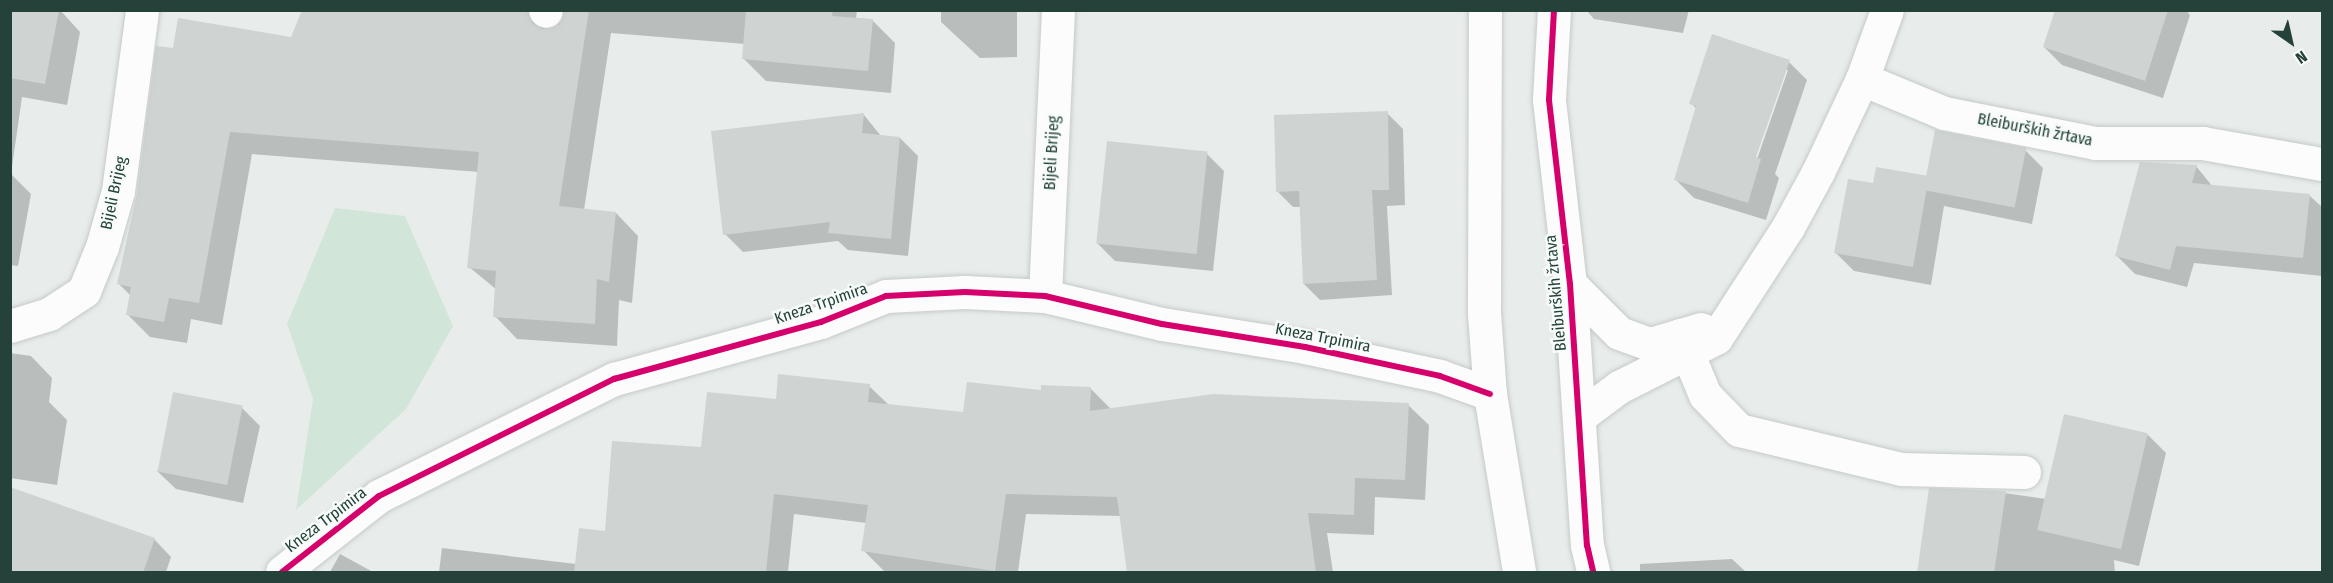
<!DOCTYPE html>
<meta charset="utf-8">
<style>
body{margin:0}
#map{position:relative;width:2333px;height:583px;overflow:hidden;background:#e8edeb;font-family:"Fira Sans Condensed",sans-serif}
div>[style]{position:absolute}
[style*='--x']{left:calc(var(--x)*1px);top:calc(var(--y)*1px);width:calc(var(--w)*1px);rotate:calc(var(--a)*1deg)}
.green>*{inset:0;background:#d1e6d8}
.shadow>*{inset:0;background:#0003}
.building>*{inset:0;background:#cfd4d2;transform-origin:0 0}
.roads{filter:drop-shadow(0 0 2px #c5cac8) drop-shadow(0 0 2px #c5cac8)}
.street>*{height:33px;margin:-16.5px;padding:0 16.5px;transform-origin:16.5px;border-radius:16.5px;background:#fcfcfc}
.secondary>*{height:33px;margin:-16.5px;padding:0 16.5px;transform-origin:16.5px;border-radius:16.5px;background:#fcfcfc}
.cycleway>*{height:6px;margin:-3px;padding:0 3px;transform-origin:3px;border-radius:3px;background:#d6006c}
span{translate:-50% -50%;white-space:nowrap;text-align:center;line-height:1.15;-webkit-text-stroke:5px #f7fbf9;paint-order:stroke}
.street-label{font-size:16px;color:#24423a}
.frame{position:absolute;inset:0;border:12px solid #24423a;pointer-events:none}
.north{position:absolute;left:2261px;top:12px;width:60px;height:60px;-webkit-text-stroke:4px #f7fbf9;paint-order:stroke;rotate:146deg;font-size:16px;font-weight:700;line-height:24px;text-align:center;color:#24423a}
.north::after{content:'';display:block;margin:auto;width:21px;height:27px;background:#24423a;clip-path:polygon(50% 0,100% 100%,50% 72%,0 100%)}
</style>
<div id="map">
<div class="green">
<div style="clip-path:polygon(335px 208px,405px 216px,453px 326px,406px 409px,296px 510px,313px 399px,287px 324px)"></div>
</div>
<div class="shadow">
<div style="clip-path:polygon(10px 10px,60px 10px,80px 32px,67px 105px,22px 97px,11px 174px,31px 194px,18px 266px,10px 265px)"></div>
<div style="clip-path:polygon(evenodd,304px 10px,857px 10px,856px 19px,873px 21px,895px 43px,891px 93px,766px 81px,743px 58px,745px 44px,611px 33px,584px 210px,616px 213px,638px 236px,632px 303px,619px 300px,617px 346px,517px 339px,495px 316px,497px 290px,469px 267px,479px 172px,252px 154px,222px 325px,191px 319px,187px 343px,150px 337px,128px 315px,131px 296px,119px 284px,174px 50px,292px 39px,304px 10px,562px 14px,565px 17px,552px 30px,549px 27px,562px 14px)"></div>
<div style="clip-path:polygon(941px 10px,1017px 10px,1017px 57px,980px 58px,941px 22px)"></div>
<div style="clip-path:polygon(1586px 10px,1689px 10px,1683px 33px,1594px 19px)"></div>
<div style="clip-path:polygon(2057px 10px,2186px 10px,2190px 15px,2163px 98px,2062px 65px,2044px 47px)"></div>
<div style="clip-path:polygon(evenodd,1789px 62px,1807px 80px,1775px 174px,1779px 178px,1766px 220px,1694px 198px,1676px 180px,1697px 109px,1691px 103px,1789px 62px,1785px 70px,1788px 70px,1755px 165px,1753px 164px,1785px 70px)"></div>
<div style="clip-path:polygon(1387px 113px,1403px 129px,1405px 205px,1387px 206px,1392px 295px,1320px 300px,1304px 284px,1301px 207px,1293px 207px,1277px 191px)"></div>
<div style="clip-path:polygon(864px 115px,881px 136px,900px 138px,918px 156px,908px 256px,848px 250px,838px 241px,743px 252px,725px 234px)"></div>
<div style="clip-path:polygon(2025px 150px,2043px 168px,2032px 224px,1944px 206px,1931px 285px,1854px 271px,1836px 253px,1874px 185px,1928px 178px)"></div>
<div style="clip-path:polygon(1206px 153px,1224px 171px,1213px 271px,1115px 261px,1097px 243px)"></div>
<div style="clip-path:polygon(2196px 166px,2213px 187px,2310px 196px,2322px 207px,2322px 276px,2194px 263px,2187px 287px,2135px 274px,2117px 256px)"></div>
<div style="clip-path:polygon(10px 353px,31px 356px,52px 378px,49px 402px,67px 420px,57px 485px,10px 478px)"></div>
<div style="clip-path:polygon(869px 386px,890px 406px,965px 413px,1043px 392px,1090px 388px,1111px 409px,1408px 405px,1429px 425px,1425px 500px,1375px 497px,1374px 535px,1327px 533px,1333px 572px,1128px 572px,1121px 516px,1026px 514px,1018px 572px,884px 571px,863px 550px,867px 523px,794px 514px,788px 572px,439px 572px,442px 548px,576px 564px,606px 533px,702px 449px,777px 400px)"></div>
<div style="clip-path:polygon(242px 408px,260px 426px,243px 503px,176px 489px,157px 471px)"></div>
<div style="clip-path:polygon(2148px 435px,2166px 453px,2139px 566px,2114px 560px,2115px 572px,1919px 572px,1997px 492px,2046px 499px)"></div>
<div style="clip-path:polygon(154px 539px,171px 557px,166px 572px,12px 572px)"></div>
<div style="clip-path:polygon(340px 554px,373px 572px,330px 572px)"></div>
<div style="clip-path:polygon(1732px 559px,1746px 572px,1640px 572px,1640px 564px)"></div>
</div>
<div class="building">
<div style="clip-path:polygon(10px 10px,59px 10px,45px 84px,10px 78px)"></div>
<div style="clip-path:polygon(302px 10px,527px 10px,532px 23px,542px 29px,559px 25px,564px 10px,589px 10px,559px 206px,616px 212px,609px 282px,597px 279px,595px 324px,493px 317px,496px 271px,467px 268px,479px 152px,230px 132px,199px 303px,169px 298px,164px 322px,126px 315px,131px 287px,117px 284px,137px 193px,156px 46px,173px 48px,178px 18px,291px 37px)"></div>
<div style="clip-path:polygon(746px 10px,833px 10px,832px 16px,873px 19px,868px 71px,742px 59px)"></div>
<div style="clip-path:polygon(2055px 10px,2168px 10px,2145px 81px,2043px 47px)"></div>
<div style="clip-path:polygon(1712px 34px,1790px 60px,1756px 157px,1761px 159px,1748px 203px,1674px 180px,1696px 106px,1689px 104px)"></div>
<div style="clip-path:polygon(1388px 111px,1389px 190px,1372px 190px,1377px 280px,1303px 284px,1299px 191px,1276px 192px,1274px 115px)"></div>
<div style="clip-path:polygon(864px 113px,862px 133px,900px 137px,891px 239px,828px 233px,830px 222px,723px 235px,711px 131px)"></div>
<div style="left:1935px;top:130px;width:93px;height:61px;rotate:11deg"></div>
<div style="left:1107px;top:141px;width:101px;height:103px;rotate:6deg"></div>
<div style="clip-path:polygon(2140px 162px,2197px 165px,2192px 183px,2310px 194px,2303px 258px,2176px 246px,2170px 270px,2115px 256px)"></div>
<div style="clip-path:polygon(1876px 167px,1929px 176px,1913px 267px,1834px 253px,1848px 179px,1873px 183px)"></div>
<div style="clip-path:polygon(778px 374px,870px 384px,868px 402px,963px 412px,967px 382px,1041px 390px,1041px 385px,1091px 387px,1090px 411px,1213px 394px,1409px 403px,1405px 480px,1355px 478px,1354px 515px,1308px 513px,1316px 573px,1127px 573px,1117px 497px,1006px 494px,995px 571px,861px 551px,868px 505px,774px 494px,766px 573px,574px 573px,579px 528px,605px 531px,612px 441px,701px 447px,707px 392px,776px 399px)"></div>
<div style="left:173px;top:392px;width:71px;height:81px;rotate:11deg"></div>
<div style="left:2064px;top:414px;width:86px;height:119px;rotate:13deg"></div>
<div style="clip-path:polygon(10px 487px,155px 538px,143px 573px,10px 573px)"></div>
<div style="clip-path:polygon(1929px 488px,2006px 491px,1994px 573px,1917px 573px)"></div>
</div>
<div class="roads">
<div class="street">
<div style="--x:545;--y:10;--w:1;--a:45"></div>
<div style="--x:1862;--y:79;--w:89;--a:22.5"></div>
<div style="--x:1944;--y:113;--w:154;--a:11.2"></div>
<div style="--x:2095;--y:143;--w:108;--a:0"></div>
<div style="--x:2203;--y:143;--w:121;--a:10"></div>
<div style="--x:1570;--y:284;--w:69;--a:45"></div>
<div style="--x:1619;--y:333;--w:33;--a:20"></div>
<div style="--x:1650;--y:344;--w:53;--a:-16.4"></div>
<div style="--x:1045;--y:296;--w:286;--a:-87.4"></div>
<div style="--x:10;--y:326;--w:41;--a:-17.1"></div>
<div style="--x:49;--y:314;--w:42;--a:-33.3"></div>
<div style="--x:84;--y:291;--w:48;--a:-67.8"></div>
<div style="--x:102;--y:247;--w:58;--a:-74.1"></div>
<div style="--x:118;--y:191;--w:183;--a:-82.4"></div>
<div style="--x:1680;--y:335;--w:65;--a:67.4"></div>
<div style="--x:1705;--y:395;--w:49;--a:45.8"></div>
<div style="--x:1739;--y:430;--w:167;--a:13.5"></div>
<div style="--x:1901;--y:469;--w:123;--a:1.4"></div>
<div style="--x:1580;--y:416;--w:49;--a:-36.6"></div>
<div style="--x:1619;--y:387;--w:109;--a:-26.8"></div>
<div style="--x:1716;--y:338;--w:132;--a:-57"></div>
<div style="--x:1788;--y:227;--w:63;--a:-61.4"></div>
<div style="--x:1818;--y:172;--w:103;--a:-64.7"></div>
<div style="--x:1862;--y:79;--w:73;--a:-70.1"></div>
<div style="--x:282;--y:572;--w:123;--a:-38.1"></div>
<div style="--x:379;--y:496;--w:263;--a:-26.5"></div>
<div style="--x:614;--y:379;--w:215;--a:-15.4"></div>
<div style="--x:821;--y:322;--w:70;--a:-21.8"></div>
<div style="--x:886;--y:296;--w:79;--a:-2.9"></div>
<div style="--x:965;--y:292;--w:80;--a:2.9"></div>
<div style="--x:1045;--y:296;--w:120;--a:13.5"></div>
<div style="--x:1162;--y:324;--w:145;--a:9.1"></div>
<div style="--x:1305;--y:347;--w:138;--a:12.1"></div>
<div style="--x:1440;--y:376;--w:53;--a:19.8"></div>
</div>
<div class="secondary">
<div style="--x:1485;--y:10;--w:303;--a:90.2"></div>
<div style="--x:1484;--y:313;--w:81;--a:85.8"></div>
<div style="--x:1490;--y:394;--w:180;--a:80.7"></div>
<div style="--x:1554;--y:10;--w:90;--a:93.2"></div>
<div style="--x:1549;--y:100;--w:185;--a:83.5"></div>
<div style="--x:1570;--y:284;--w:262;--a:86.3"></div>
<div style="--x:1587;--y:545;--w:28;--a:77"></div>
</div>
</div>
<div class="cycleway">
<div style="--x:1554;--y:10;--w:90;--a:93.2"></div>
<div style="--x:1549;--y:100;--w:185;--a:83.5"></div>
<div style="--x:1570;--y:284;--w:262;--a:86.3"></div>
<div style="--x:1587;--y:545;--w:28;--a:77"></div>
<div style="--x:282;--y:572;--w:123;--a:-38.1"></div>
<div style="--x:379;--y:496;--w:263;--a:-26.5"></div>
<div style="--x:614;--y:379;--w:215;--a:-15.4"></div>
<div style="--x:821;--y:322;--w:70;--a:-21.8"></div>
<div style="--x:886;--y:296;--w:79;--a:-2.9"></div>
<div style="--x:965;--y:292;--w:80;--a:2.9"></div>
<div style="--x:1045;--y:296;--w:120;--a:13.5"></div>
<div style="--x:1162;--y:324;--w:145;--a:9.1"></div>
<div style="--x:1305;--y:347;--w:138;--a:12.1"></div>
<div style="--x:1440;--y:376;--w:53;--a:19.8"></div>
</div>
<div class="street-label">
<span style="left:2035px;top:130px;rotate:11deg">Bleiburških žrtava</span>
<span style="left:1052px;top:153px;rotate:-87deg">Bijeli Brijeg</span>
<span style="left:114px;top:193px;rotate:-78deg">Bijeli Brijeg</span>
<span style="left:1556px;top:293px;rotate:-95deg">Bleiburških žrtava</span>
<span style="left:821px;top:304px;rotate:-19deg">Kneza Trpimira</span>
<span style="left:1323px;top:338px;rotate:11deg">Kneza Trpimira</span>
<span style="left:326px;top:520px;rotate:-37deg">Kneza Trpimira</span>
</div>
<div class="frame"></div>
<div class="north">N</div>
</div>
